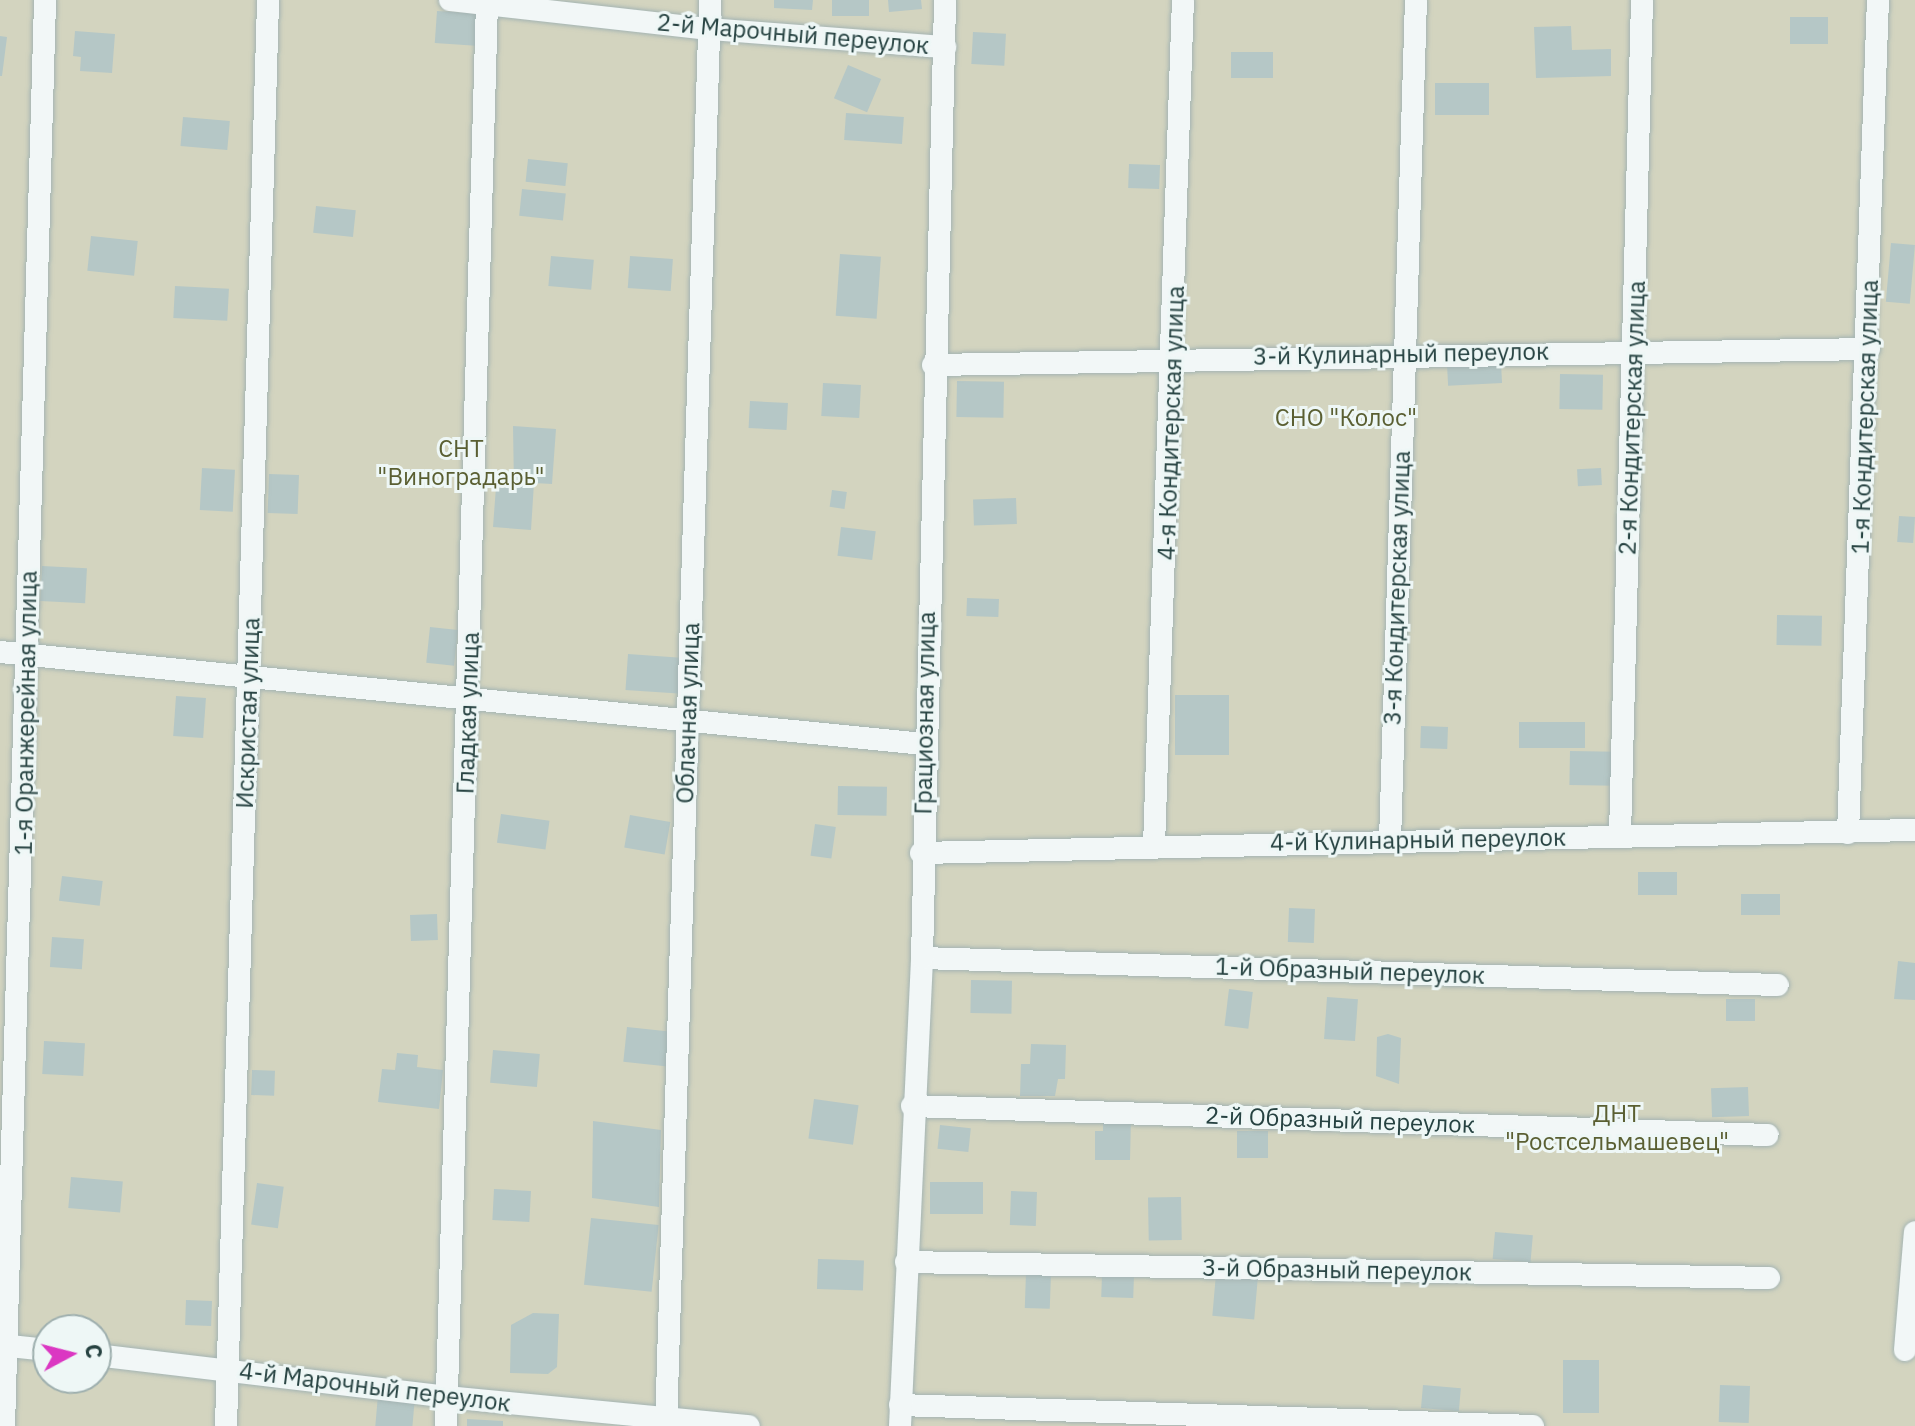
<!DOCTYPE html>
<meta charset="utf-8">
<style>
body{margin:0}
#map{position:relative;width:1915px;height:1426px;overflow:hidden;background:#dfeae9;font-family:"IBM Plex Sans",sans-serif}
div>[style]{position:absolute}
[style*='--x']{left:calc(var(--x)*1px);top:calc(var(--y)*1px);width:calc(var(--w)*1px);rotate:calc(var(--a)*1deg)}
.green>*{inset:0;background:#d3d4bf}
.building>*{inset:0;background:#b5c7c6;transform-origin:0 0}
.roads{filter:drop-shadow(0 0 2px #a4b4b3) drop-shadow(0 0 2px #a4b4b3)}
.minor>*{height:22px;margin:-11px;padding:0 11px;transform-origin:11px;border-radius:11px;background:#f2f7f7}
span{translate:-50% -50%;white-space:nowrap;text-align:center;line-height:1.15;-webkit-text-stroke:6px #eef7f6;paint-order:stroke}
.street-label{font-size:24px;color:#264241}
.park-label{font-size:24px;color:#5a5f32}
.north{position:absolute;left:32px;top:1314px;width:80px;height:80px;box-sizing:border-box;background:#eef7f6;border:2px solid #9eafae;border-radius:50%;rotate:83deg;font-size:22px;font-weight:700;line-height:32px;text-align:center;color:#264241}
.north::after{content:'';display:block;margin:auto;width:28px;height:36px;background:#db37c2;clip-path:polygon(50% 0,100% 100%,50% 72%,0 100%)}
</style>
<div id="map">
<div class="green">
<div style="clip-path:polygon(evenodd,0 0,1915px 0,1915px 1426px,0 1426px,0 0,48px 1330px,96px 1330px,96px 1378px,48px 1378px,48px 1330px)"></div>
</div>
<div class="building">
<div style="clip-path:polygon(774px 0,813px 0,812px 10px,774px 8px)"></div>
<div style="left:832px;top:0;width:37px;height:16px"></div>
<div style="clip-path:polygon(888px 0,921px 0,922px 9px,889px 12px)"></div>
<div style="left:437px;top:11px;width:41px;height:32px;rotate:4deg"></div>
<div style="left:1790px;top:17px;width:38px;height:27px"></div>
<div style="clip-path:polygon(1571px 26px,1572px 50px,1611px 49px,1611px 76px,1536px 78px,1534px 27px)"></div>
<div style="clip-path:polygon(75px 31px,115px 34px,112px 73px,80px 71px,81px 57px,73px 56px)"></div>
<div style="left:973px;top:32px;width:33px;height:32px;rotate:3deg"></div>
<div style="clip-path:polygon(0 36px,7px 37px,2px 76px,0 76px)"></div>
<div style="left:1273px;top:52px;width:26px;height:42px;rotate:90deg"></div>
<div style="left:848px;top:65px;width:36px;height:36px;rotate:23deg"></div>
<div style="left:1489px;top:83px;width:32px;height:54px;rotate:90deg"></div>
<div style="left:846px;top:113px;width:58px;height:27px;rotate:4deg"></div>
<div style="left:183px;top:117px;width:47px;height:29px;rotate:5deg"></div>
<div style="left:528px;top:159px;width:40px;height:23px;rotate:6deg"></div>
<div style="left:1129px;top:164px;width:31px;height:24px;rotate:2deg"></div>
<div style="left:522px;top:189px;width:44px;height:27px;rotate:6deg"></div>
<div style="left:316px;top:206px;width:40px;height:27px;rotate:6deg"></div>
<div style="left:91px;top:236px;width:47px;height:35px;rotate:6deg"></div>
<div style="left:1891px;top:243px;width:24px;height:59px;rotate:5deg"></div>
<div style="left:840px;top:254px;width:41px;height:62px;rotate:4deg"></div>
<div style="left:551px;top:256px;width:43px;height:30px;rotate:5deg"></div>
<div style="left:630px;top:256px;width:43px;height:32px;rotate:4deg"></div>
<div style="left:175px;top:286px;width:54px;height:32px;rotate:3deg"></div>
<div style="left:1501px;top:363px;width:20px;height:54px;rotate:87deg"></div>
<div style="left:1560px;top:374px;width:43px;height:35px;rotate:1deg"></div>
<div style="left:957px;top:381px;width:47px;height:36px;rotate:1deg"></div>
<div style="left:823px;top:383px;width:38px;height:33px;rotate:3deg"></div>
<div style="left:750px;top:401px;width:38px;height:27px;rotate:3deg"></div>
<div style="clip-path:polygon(513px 426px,556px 429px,552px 484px,534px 483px,531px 530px,493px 527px,496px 487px,514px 488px)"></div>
<div style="left:202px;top:468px;width:33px;height:42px;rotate:3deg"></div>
<div style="left:1601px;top:468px;width:17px;height:24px;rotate:87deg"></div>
<div style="left:269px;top:474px;width:30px;height:39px;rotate:2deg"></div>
<div style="left:832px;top:490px;width:15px;height:17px;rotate:8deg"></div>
<div style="left:1016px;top:498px;width:26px;height:43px;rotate:88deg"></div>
<div style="left:1899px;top:516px;width:16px;height:26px;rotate:4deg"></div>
<div style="left:841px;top:527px;width:35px;height:29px;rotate:7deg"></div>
<div style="left:42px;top:566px;width:45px;height:35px;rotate:3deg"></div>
<div style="left:967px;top:598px;width:32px;height:18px;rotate:2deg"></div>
<div style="left:1777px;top:615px;width:45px;height:30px;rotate:1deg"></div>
<div style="left:430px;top:627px;width:28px;height:36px;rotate:6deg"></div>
<div style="left:628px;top:654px;width:60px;height:36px;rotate:4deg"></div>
<div style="left:1175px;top:695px;width:54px;height:60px"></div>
<div style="left:176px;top:696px;width:30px;height:40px;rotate:4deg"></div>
<div style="left:1519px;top:722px;width:66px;height:26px"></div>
<div style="left:1421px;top:726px;width:27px;height:22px;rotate:2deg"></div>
<div style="left:1570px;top:751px;width:46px;height:34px;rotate:1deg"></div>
<div style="left:838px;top:786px;width:49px;height:29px;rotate:1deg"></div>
<div style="left:501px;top:814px;width:49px;height:29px;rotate:8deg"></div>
<div style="left:630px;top:815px;width:41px;height:33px;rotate:10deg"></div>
<div style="left:815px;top:824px;width:21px;height:32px;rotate:8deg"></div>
<div style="left:1638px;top:872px;width:39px;height:23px"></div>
<div style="left:62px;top:876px;width:41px;height:25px;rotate:7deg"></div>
<div style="left:1780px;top:894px;width:21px;height:39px;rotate:90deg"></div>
<div style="left:1289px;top:908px;width:26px;height:34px;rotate:2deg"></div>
<div style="left:437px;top:914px;width:26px;height:27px;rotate:88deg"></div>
<div style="left:52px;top:937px;width:32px;height:30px;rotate:4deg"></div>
<div style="clip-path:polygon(1898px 961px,1915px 963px,1915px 1000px,1894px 999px)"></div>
<div style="left:971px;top:980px;width:41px;height:33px;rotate:1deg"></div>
<div style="left:1229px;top:989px;width:24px;height:37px;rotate:7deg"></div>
<div style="left:1327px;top:997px;width:31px;height:42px;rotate:4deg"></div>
<div style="left:1726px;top:999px;width:29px;height:22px"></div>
<div style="left:627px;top:1027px;width:47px;height:35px;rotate:6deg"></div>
<div style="clip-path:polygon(1388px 1034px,1401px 1038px,1399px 1084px,1376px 1076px,1377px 1037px)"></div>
<div style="left:44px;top:1041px;width:41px;height:33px;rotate:3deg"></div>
<div style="clip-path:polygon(1031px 1044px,1066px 1045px,1065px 1079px,1058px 1079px,1055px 1096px,1020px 1096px,1021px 1064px,1030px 1064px)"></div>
<div style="left:493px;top:1050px;width:47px;height:33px;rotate:5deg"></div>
<div style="clip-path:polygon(397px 1053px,418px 1055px,417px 1067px,443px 1070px,439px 1109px,378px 1102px,382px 1069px,395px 1070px)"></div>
<div style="left:252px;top:1070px;width:23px;height:25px;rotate:2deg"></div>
<div style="left:1748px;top:1087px;width:29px;height:37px;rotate:88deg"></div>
<div style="left:814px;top:1099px;width:45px;height:40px;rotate:8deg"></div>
<div style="clip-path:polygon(1103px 1118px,1131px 1119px,1130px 1160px,1095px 1160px,1095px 1131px,1103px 1131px)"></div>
<div style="clip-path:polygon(593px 1121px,661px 1130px,659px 1207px,592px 1198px)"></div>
<div style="left:940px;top:1125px;width:31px;height:24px;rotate:6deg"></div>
<div style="left:1237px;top:1131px;width:31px;height:27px"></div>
<div style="left:71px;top:1177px;width:52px;height:31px;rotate:5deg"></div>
<div style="left:930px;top:1182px;width:53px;height:32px"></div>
<div style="left:257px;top:1183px;width:27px;height:42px;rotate:8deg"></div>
<div style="left:494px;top:1189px;width:37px;height:31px;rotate:3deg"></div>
<div style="left:1011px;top:1191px;width:26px;height:34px;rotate:2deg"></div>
<div style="left:1181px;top:1197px;width:43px;height:33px;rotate:89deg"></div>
<div style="left:591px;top:1218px;width:68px;height:67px;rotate:6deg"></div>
<div style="left:1495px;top:1232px;width:38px;height:27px;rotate:5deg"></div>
<div style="left:818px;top:1259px;width:46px;height:30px;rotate:2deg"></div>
<div style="left:1026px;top:1273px;width:25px;height:35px;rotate:2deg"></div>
<div style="left:1216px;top:1274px;width:42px;height:42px;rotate:5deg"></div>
<div style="left:1102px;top:1275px;width:32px;height:22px;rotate:2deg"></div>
<div style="left:186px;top:1300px;width:26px;height:25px;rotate:2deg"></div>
<div style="clip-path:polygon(533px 1313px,559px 1314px,557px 1367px,548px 1374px,510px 1373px,511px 1325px)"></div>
<div style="left:1563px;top:1360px;width:36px;height:53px"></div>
<div style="left:1423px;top:1385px;width:38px;height:23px;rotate:5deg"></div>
<div style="left:1720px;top:1385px;width:30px;height:37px;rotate:2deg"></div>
<div style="left:378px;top:1395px;width:37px;height:31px;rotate:5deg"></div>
<div style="clip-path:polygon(467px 1419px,503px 1421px,503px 1426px,467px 1426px)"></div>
</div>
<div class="roads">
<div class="minor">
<div style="--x:450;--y:0;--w:261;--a:6.4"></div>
<div style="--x:709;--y:29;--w:237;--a:4.4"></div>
<div style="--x:933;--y:365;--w:936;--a:-0.98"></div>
<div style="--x:0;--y:652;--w:928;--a:5.69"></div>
<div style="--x:1848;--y:833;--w:834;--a:-87.94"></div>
<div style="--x:1620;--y:835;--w:835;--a:-88.49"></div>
<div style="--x:1390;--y:841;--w:841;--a:-88.23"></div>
<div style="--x:1154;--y:846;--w:846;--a:-88.04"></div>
<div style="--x:921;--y:853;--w:994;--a:-1.33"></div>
<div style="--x:922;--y:958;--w:856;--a:1.81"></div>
<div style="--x:912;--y:1106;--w:856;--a:1.94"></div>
<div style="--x:906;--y:1262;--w:863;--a:1.06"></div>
<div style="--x:0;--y:1345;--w:48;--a:5.9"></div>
<div style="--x:1905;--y:1350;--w:118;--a:-85.2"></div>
<div style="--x:96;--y:1355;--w:354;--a:6.8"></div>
<div style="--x:447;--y:1397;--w:303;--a:5.5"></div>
<div style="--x:900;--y:1405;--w:633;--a:1.9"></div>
<div style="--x:4;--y:1426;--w:1427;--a:-88.35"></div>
<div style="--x:226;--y:1426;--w:1427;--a:-88.31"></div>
<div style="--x:446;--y:1426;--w:1427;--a:-88.35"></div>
<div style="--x:666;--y:1426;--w:1427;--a:-88.23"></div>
<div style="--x:900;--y:1426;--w:469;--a:-87.3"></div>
<div style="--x:922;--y:958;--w:958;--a:-88.62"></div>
</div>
</div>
<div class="street-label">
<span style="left:793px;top:34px;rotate:5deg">2-й Марочный переулок</span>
<span style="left:1401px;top:354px;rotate:-1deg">3-й Кулинарный переулок</span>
<span style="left:1865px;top:417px;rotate:-88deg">1-я Кондитерская улица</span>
<span style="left:1632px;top:418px;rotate:-88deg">2-я Кондитерская улица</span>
<span style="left:1171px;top:423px;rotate:-88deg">4-я Кондитерская улица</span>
<span style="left:1397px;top:588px;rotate:-88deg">3-я Кондитерская улица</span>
<span style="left:26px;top:713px;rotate:-89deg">1-я Оранжерейная улица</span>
<span style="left:248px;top:713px;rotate:-88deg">Искристая улица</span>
<span style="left:468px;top:713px;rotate:-88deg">Гладкая улица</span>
<span style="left:688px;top:713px;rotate:-88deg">Облачная улица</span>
<span style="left:925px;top:713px;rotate:-89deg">Грациозная улица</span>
<span style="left:1418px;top:840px;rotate:-1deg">4-й Кулинарный переулок</span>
<span style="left:1350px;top:971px;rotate:2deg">1-й Образный переулок</span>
<span style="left:1340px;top:1120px;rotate:2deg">2-й Образный переулок</span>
<span style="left:1337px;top:1270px;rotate:1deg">3-й Образный переулок</span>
<span style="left:375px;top:1387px;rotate:7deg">4-й Марочный переулок</span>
</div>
<div class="park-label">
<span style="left:1346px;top:418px">СНО "Колос"</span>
<span style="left:461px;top:463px">СНТ<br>"Виноградарь"</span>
<span style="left:1617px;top:1128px">ДНТ<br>"Ростсельмашевец"</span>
</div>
<div class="north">С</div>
</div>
